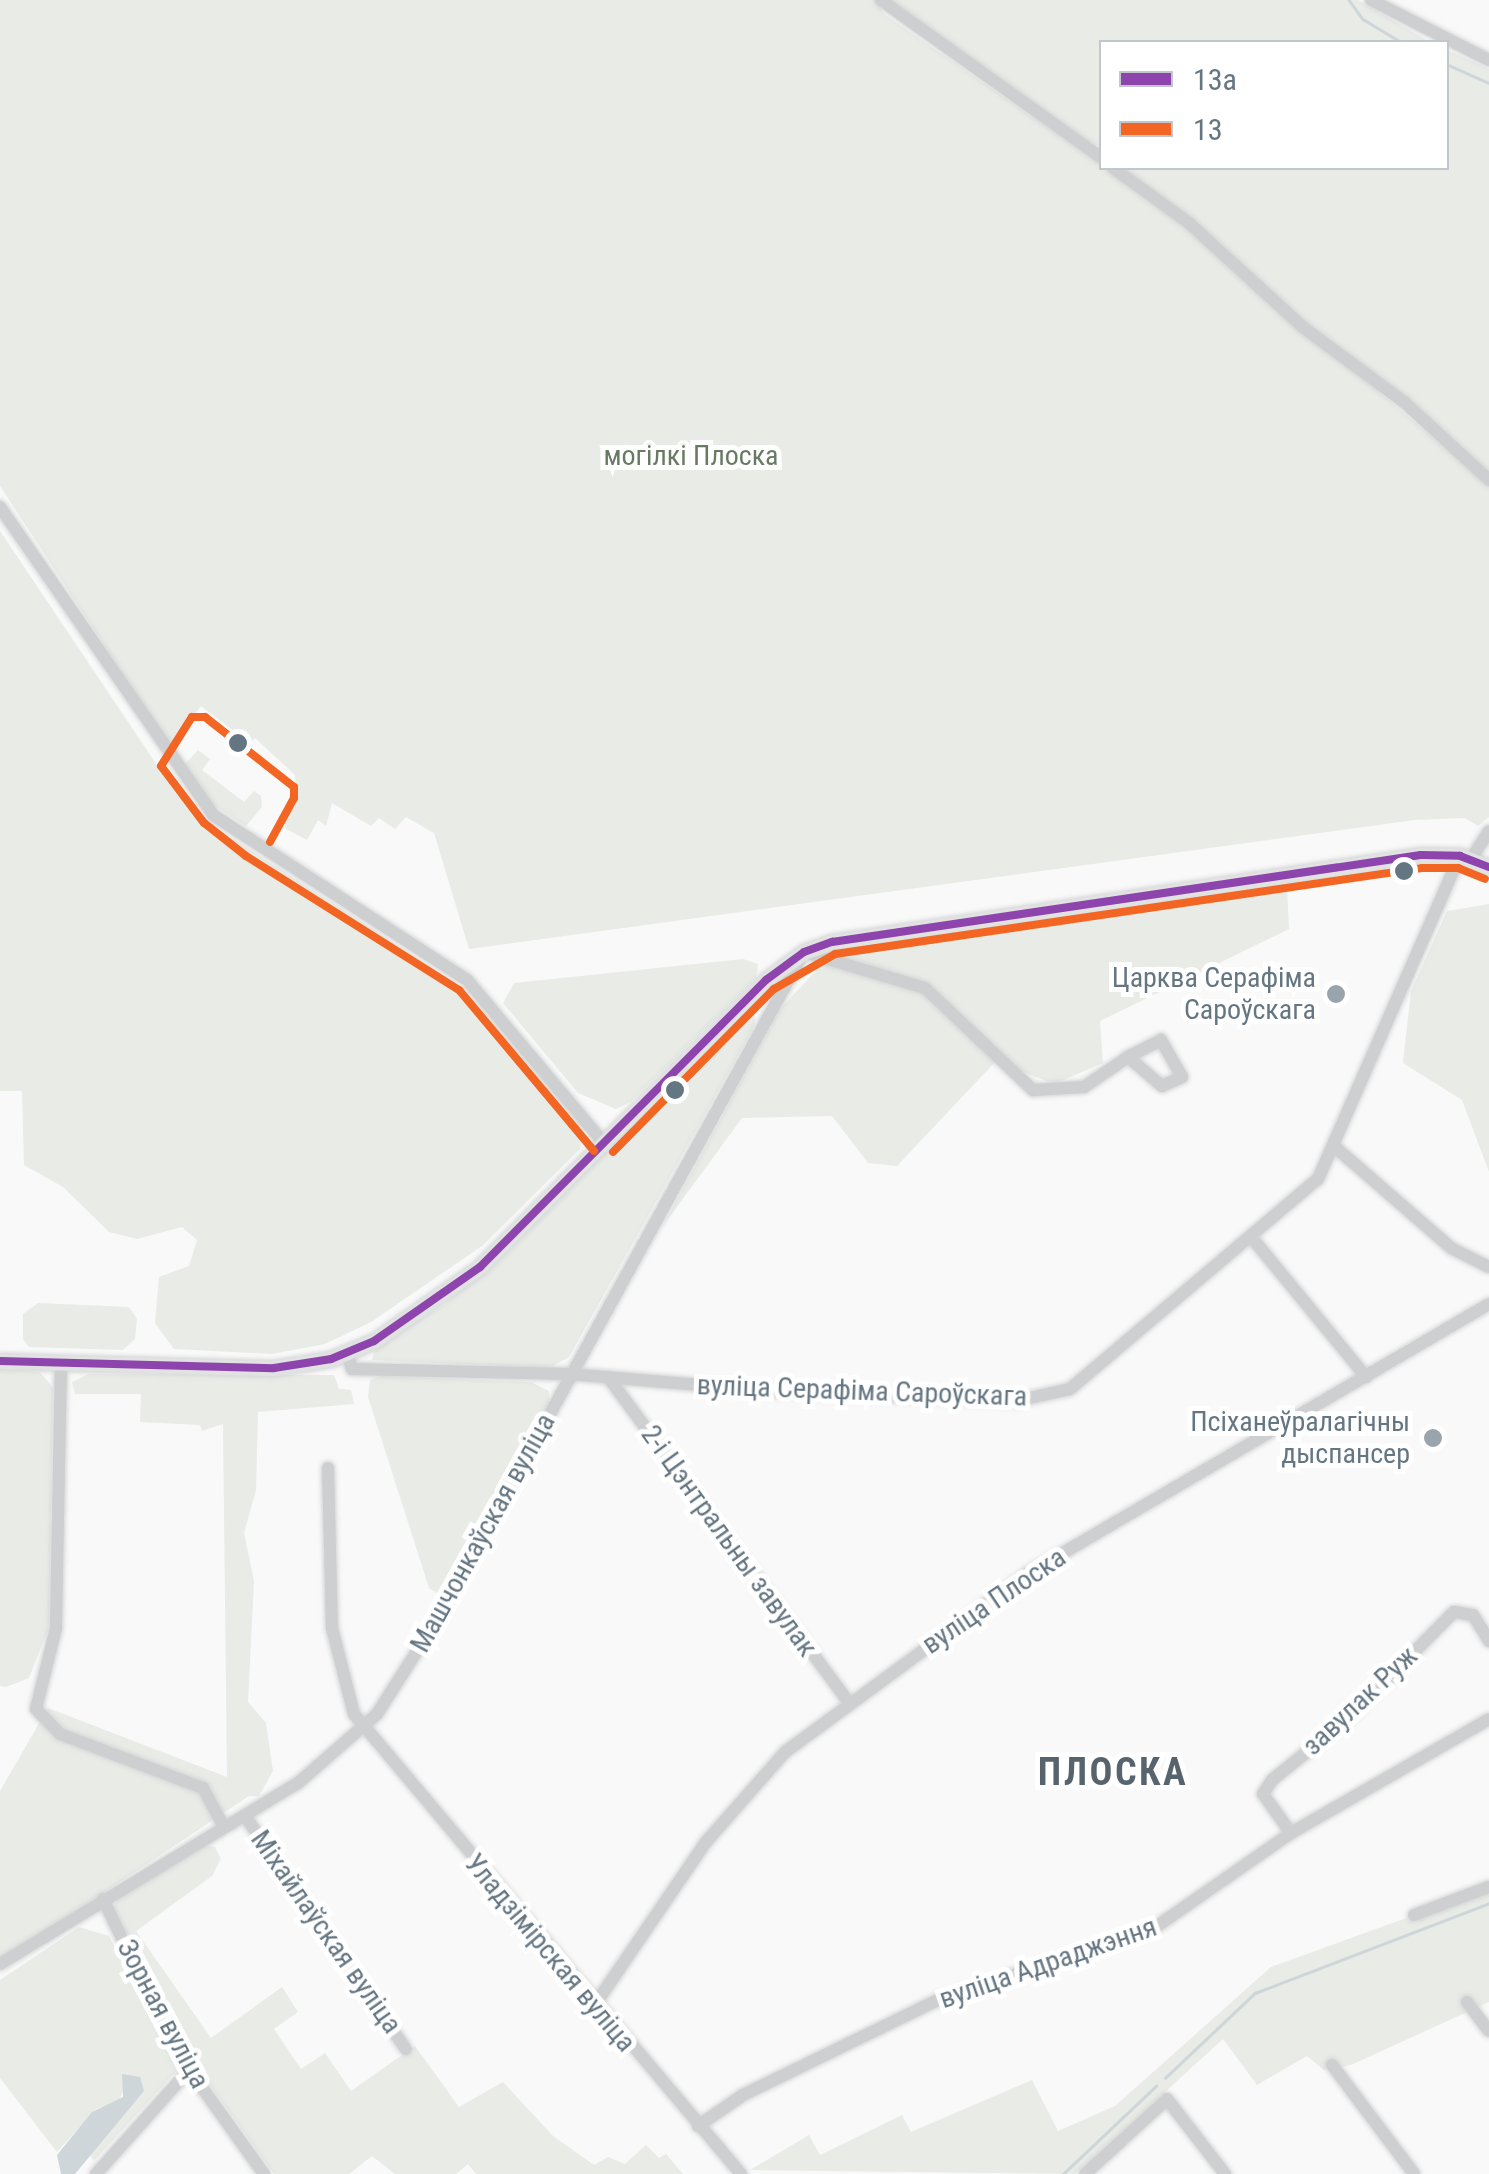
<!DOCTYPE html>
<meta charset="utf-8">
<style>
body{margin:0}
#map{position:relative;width:1489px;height:2174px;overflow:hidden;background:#f9f9f9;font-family:"Roboto Condensed",sans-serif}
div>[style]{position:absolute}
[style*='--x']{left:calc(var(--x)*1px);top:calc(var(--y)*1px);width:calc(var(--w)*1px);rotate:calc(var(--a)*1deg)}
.green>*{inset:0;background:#e8ebe6}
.water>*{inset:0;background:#ced6d9}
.stream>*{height:2.5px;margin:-1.25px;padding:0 1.25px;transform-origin:1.25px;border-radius:1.25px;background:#ced6d9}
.roads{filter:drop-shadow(0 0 2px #d5d6d7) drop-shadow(0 0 2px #d5d6d7)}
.minor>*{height:12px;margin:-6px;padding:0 6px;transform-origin:6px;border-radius:6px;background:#cecfd0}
.major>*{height:15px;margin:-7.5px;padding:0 7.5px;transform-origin:7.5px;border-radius:7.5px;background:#e1e2e2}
.bus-1>*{height:8px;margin:-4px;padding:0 4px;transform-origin:4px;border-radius:4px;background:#8e44ad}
.bus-2>*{height:8px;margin:-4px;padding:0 4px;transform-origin:4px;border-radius:4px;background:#f26522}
.dots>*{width:28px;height:28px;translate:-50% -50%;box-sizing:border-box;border:5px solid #fff;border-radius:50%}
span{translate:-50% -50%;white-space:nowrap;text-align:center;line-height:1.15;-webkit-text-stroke:10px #fff;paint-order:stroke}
.park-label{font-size:28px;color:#687a64}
.poi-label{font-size:28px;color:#657683}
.right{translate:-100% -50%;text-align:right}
.street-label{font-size:28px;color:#657683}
.district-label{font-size:38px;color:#57646e;font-weight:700;letter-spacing:2.5px}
.legend{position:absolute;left:1099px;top:40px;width:350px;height:130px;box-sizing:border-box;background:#fff;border:2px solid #c1c8cd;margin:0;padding:12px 18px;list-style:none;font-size:30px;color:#657683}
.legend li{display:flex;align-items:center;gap:20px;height:50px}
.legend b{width:50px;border:2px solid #c1c8cd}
</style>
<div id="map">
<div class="green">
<div style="clip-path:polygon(0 0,876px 0,884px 14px,1090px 157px,1099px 146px,1067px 132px,888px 0,1358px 0,1430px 42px,1102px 42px,1102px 168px,1446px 168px,1447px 50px,1489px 69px,1489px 472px,1304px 323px,1219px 241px,1184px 214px,1176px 221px,1489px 485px,1489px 817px,1478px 826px,1465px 818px,1415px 820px,469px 949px,434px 833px,406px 817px,395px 829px,379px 818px,371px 826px,332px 803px,326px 826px,318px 820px,307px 840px,286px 829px,282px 815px,297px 790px,295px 775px,255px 738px,250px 743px,201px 706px,171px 747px,0 486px)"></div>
<div style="clip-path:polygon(0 531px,175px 792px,218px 829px,464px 988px,584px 1127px,580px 1149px,482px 1246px,371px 1322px,325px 1344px,272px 1354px,174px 1349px,155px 1323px,159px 1277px,189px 1266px,197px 1240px,182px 1227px,137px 1239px,109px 1232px,63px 1187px,24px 1165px,22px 1091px,0 1091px)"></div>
<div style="clip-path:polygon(198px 750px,210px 759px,202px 770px,244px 802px,254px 791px,261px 796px,262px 807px,246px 826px,209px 802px,185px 764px)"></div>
<div style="clip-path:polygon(1287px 888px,1289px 929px,1100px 1021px,1103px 1063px,1054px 1084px,996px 1061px,897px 1166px,868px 1163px,832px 1116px,742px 1118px,663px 1226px,780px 1009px,830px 956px,877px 941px)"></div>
<div style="clip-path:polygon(1489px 904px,1489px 1172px,1462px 1100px,1403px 1063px,1411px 991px,1447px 911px)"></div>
<div style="clip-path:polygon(743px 959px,758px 964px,756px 978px,631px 1102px,616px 1109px,578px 1093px,503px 1003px,514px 983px)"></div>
<div style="clip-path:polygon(744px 1012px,754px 1013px,755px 1025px,569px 1357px,549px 1368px,372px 1360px,376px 1346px,444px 1305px,495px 1260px)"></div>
<div style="clip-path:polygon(38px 1303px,129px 1307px,137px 1319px,135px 1339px,123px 1350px,29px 1347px,23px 1339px,23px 1314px)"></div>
<div style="clip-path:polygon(0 1369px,40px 1372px,53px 1388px,49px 1627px,29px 1678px,6px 1687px,0 1686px)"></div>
<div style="clip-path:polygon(89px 1374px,334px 1375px,339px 1389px,351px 1390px,354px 1404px,258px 1412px,256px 1490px,244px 1533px,254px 1581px,248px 1702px,266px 1723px,273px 1771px,259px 1796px,249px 1796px,0 1962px,0 1791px,48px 1708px,227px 1777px,223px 1424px,202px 1431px,200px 1425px,140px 1422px,141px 1394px,75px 1394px,72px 1382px)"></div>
<div style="clip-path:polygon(382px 1376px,531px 1382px,549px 1391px,549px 1403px,440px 1595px,429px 1588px,368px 1397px,370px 1380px)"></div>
<div style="clip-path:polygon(204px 1845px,215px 1847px,221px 1859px,212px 1876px,136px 1931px,211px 2038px,282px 1987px,298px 2012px,274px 2029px,301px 2069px,325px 2053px,351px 2091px,415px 2046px,459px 2107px,503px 2082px,553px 2136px,594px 2165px,608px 2157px,625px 2164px,646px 2145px,659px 2158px,666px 2154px,683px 2174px,476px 2174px,468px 2164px,456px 2174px,395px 2174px,372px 2156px,349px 2174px,274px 2174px,191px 2058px,114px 1908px,118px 1899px)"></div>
<div style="clip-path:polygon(1489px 1888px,1489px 2002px,1351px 2065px,1324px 2070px,1307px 2056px,1257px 2085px,1223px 2039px,1075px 2174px,750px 2170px,809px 2135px,820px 2155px,902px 2115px,911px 2132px,1032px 2080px,1058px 2131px,1115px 2106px,1271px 1967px)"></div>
<div style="clip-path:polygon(79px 1927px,109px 1936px,179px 2068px,94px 2161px,89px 2154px,144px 2091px,124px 2088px,119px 2101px,96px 2109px,57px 2152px,0 2078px,0 1980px)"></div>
</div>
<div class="water">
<div style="clip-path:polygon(122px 2074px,140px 2077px,144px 2091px,75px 2174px,61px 2174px,57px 2155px,92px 2112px,123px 2097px)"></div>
</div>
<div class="stream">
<div style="--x:1349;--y:0;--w:24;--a:54"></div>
<div style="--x:1363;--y:19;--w:44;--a:31.2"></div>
<div style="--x:1446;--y:64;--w:47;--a:23.8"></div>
<div style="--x:1165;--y:2078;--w:124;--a:-43.4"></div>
<div style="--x:1255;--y:1993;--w:251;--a:-21"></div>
<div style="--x:1063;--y:2174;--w:128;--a:-43.4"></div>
</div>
<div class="roads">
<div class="minor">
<div style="--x:881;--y:0;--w:272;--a:35.6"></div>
<div style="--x:1371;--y:0;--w:132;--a:27"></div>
<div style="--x:1113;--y:168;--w:94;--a:35.9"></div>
<div style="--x:1189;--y:223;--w:156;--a:42.4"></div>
<div style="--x:1304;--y:328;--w:124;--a:36.5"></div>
<div style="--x:1404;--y:402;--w:115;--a:42.5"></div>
<div style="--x:0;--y:507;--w:374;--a:55.3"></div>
<div style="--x:213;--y:815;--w:303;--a:33"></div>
<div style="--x:467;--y:980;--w:213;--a:50"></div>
<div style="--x:1471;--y:859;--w:33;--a:-57"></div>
<div style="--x:1335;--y:1147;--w:154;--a:41"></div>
<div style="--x:1451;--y:1248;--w:42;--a:26.6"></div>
<div style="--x:1252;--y:1238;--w:180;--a:50.6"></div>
<div style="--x:347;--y:1353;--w:17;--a:73"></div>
<div style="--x:352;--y:1369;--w:217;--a:1.3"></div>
<div style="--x:569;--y:1374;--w:203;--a:4.8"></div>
<div style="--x:771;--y:1391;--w:245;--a:2.3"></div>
<div style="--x:1016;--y:1401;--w:55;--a:-12.5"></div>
<div style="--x:1070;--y:1389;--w:325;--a:-40.3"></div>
<div style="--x:1318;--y:1179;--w:353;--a:-66.3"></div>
<div style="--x:61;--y:1363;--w:265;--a:91.1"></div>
<div style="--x:56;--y:1628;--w:83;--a:103.9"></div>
<div style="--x:36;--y:1709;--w:35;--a:46"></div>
<div style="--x:60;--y:1734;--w:153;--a:20.7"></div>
<div style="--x:203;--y:1788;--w:44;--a:61.7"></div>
<div style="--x:608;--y:1377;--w:407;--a:53.5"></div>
<div style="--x:328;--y:1468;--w:160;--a:88.6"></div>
<div style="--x:332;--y:1628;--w:89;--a:75.7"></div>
<div style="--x:354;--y:1714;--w:601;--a:49.93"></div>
<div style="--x:245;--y:1816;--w:283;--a:55.4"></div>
<div style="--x:1291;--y:1833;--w:48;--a:-125.7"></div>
<div style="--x:1263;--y:1794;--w:17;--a:-57"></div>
<div style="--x:1272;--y:1780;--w:99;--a:-38.8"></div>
<div style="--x:1349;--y:1718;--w:149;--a:-45.3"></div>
<div style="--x:1454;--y:1612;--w:19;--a:9"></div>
<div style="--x:1473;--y:1615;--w:31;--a:58"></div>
<div style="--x:103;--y:1899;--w:172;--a:64.2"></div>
<div style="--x:178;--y:2054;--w:148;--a:54.4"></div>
<div style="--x:1414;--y:1915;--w:80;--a:-20.5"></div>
<div style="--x:0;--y:1964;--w:349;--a:-31.3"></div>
<div style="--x:298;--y:1783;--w:105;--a:-41.1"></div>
<div style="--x:377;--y:1714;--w:108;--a:-57.5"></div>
<div style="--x:435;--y:1623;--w:766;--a:-61.19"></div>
<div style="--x:804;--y:952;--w:126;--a:16.6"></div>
<div style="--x:925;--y:988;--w:149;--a:43.4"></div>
<div style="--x:1033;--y:1090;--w:51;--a:-3.4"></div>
<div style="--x:1084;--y:1087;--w:53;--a:-34.3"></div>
<div style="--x:1128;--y:1057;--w:45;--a:40.5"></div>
<div style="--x:1162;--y:1086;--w:22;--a:-24"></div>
<div style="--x:1182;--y:1077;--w:43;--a:-119.6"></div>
<div style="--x:1161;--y:1040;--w:37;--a:153"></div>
<div style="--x:1467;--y:2002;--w:36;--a:53"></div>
<div style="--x:594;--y:2006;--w:199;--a:-55.7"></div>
<div style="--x:706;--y:1842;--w:120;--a:-48.7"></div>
<div style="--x:785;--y:1752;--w:300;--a:-36.3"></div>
<div style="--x:1027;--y:1574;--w:535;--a:-30.3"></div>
<div style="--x:1332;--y:2065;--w:136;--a:53"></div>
<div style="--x:698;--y:2126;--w:55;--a:-34.6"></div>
<div style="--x:743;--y:2095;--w:219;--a:-26"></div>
<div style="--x:940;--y:1999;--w:224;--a:-18.2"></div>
<div style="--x:1153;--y:1929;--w:168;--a:-34.8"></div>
<div style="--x:1291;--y:1833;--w:228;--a:-29.9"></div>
<div style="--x:96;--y:2174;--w:138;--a:-48.2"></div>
<div style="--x:1085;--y:2174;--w:111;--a:-42.4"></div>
<div style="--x:1167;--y:2099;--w:95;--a:52.3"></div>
</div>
<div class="major">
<div style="--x:0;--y:1361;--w:274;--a:1.5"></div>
<div style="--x:274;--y:1368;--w:58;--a:-9"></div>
<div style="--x:331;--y:1359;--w:47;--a:-22.7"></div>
<div style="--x:374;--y:1341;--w:129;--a:-34.9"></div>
<div style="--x:480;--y:1267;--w:405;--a:-45.1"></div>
<div style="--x:766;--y:980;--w:47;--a:-36.4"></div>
<div style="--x:804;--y:952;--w:30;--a:-20"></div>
<div style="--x:832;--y:942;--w:595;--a:-8.4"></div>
<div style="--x:1421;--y:855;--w:39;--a:1"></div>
<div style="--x:1460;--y:856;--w:31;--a:21"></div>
</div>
</div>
<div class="bus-1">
<div style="--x:0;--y:1361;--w:274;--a:1.5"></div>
<div style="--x:274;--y:1368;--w:58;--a:-9"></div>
<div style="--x:331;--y:1359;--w:47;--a:-22.7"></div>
<div style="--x:374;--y:1341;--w:129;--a:-34.9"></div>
<div style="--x:480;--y:1267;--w:405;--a:-45.1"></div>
<div style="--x:766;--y:980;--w:47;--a:-36.4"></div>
<div style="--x:804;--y:952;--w:30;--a:-20"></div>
<div style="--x:832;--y:942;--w:595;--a:-8.4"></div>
<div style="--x:1421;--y:855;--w:39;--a:1"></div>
<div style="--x:1460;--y:856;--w:31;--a:21"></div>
</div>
<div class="bus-2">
<div style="--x:246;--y:856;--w:53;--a:-141.8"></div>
<div style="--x:204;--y:823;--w:71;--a:-127"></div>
<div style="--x:161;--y:766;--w:58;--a:-57.7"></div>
<div style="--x:192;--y:717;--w:13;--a:0"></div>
<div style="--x:205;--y:717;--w:113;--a:38.2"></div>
<div style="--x:294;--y:787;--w:11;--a:90"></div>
<div style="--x:294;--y:798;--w:50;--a:118.6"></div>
<div style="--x:246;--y:856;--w:252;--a:32.2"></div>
<div style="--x:459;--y:990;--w:210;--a:50"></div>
<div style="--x:613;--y:1152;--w:229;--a:-45.4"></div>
<div style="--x:774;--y:989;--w:70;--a:-29.8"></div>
<div style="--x:835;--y:954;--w:593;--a:-8.33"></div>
<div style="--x:1422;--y:868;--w:36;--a:0"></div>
<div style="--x:1458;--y:868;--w:29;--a:22"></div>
</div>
<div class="dots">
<div style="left:238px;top:743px;background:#657683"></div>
<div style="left:1404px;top:871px;background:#657683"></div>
<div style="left:1336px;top:994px;background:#99a4ac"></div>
<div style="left:675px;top:1090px;background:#657683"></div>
<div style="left:1433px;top:1438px;background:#99a4ac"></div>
</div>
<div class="park-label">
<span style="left:691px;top:456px">могілкі Плоска</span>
</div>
<div class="poi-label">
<span class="right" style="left:1316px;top:994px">Царква Серафіма<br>Сароўскага</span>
<span class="right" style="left:1410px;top:1438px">Псіханеўралагічны<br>дыспансер</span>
</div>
<div class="street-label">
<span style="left:862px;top:1391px;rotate:2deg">вуліца Серафіма Сароўскага</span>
<span style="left:483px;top:1533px;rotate:-61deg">Машчонкаўская вуліца</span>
<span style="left:729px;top:1541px;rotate:54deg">2-і Цэнтральны завулак</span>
<span style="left:994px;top:1601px;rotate:-34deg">вуліца Плоска</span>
<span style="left:1360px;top:1701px;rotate:-43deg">завулак Руж</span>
<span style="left:326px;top:1932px;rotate:55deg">Міхайлаўская вуліца</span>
<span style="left:550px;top:1953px;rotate:50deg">Уладзімірская вуліца</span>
<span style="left:1048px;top:1963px;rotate:-19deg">вуліца Адраджэння</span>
<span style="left:163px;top:2014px;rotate:62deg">Зорная вуліца</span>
</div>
<div class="district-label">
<span style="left:1113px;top:1773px">ПЛОСКА</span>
</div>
<ul class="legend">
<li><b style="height:12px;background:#8e44ad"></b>13а</li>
<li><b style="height:12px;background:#f26522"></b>13</li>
</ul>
</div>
